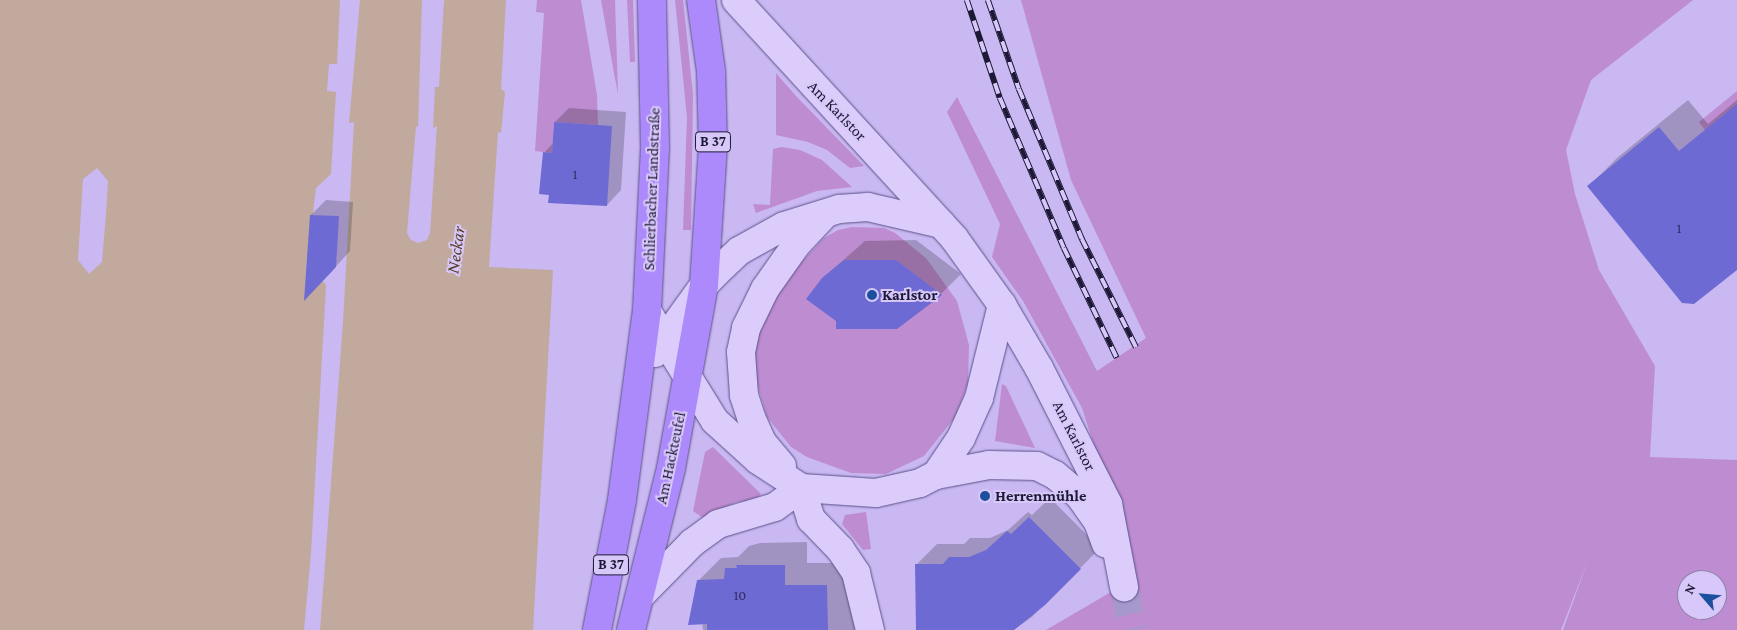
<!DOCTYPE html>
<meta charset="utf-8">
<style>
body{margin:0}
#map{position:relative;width:1737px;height:630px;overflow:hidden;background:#cab8f2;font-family:"Crimson Pro",serif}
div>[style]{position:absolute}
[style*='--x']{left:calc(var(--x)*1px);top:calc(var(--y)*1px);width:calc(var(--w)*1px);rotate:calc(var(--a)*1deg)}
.green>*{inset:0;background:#be8cd0}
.water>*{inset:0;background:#c1a99e}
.shadow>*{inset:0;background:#0003}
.building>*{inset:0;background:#6d6ad4}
.secondary-tunnel>*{height:28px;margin-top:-14px;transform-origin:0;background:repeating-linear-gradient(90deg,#a798cc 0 28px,transparent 0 42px)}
.roads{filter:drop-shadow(0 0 1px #5a5289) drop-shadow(0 0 1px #5a5289)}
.street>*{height:28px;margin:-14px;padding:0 14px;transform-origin:14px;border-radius:14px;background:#dbccfc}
.secondary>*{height:28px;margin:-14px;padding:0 14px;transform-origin:14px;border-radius:14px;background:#dbccfc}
.primary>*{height:28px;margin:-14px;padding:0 14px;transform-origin:14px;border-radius:14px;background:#ac8afb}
.rail>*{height:5.5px;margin-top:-2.75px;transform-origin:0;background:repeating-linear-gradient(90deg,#d8c8f9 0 11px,#1c1936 0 22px);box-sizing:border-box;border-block:1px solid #1c1936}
.dots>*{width:14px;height:14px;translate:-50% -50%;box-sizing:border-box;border:2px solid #d8c8f9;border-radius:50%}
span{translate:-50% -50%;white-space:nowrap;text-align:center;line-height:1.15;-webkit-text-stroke:4px #d8c8f9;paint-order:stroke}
.number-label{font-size:14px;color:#302d5e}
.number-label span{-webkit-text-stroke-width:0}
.shield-label span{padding:1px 4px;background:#d8c8f9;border:1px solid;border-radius:4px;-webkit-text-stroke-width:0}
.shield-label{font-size:15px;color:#1c1936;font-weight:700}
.street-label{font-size:16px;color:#1c1936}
.poi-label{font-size:16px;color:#1c1936;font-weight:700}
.left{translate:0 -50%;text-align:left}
.water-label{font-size:18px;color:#584126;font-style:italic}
.north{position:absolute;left:1677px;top:570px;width:50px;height:50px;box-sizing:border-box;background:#d8c8f9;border:1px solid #8d82ab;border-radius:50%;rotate:297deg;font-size:14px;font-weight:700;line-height:20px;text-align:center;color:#1c1936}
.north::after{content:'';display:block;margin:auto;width:18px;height:22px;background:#1c509e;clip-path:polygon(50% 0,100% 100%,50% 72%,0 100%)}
</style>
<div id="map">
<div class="green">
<div style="clip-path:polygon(537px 0,581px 0,597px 95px,598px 125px,554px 122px,552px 153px,535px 151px,544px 13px,536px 12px)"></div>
<div style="clip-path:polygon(601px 0,615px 0,618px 94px,614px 73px)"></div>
<div style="clip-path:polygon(627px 0,633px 0,635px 62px,630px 62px)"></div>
<div style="clip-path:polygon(675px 0,683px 0,693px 94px,691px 230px,683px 230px,687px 117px)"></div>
<div style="clip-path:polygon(evenodd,1021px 0,1693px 0,1591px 80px,1566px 150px,1575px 194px,1599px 270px,1655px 366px,1650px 457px,1737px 460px,1737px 630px,1563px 630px,1588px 560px,1561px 630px,1046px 630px,1111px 592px,1138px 582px,1082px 408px,1023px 301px,992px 257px,1000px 224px,947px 112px,957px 97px,1097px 371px,1146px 338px,1071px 180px,1021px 0,1687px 580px,1717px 580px,1717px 610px,1687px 610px,1687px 580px)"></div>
<div style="clip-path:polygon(776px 73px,796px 96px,864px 166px,850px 168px,827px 150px,808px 142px,776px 135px)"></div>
<div style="clip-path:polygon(1737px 91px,1737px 113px,1705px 130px,1699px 122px)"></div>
<div style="clip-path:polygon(782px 147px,800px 150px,822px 160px,852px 187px,817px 191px,756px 213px,753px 204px,770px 205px,773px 149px)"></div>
<div style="clip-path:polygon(852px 227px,884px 228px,895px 233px,926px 258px,957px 301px,969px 345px,968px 383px,956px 416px,924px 456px,886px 474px,851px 473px,807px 457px,791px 447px,767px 417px,754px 374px,755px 345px,762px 317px,793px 271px,824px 238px,838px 230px)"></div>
<div style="clip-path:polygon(1002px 384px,1006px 386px,1035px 448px,995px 441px)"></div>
<div style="clip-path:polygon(713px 447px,761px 494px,756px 500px,736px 502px,703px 518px,693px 511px,705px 452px)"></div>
<div style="clip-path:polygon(866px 512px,871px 549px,863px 550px,842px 524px,845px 515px)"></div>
</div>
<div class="water">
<div style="clip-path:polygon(evenodd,0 0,340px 0,337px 64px,329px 64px,327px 91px,336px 92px,331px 174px,316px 188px,306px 271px,319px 285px,323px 281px,326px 286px,311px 553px,304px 630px,0 630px,0 0,97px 168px,108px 181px,106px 214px,102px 262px,89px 274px,78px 260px,83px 179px,97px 168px)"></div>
<div style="clip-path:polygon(360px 0,422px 0,418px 127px,416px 126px,407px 233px,411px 240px,418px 243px,427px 240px,430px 233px,437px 126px,433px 128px,435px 87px,439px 87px,444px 0,506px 0,501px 89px,505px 92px,501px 133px,498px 132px,489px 267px,553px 270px,533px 630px,320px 630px,343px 322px,354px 122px,349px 123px)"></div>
</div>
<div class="shadow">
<div style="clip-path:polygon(1688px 100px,1708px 124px,1737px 100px,1737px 268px,1589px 186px,1617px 158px)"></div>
<div style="clip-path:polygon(569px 108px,626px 112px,621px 190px,607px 205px,544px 153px,553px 143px,555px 122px)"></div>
<div style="clip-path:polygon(326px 200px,353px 202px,350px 251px,319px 285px,311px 215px)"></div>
<div style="clip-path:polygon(916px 240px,961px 274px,941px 294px,897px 327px,837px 320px,822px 279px,865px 241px)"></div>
<div style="clip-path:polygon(1050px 498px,1100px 548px,1032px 617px,1013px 630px,917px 630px,916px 565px,937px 544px,964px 544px,970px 538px,990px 538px,1008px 530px,1028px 512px,1032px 515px)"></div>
<div style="clip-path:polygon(807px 542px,807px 563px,850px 563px,865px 630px,703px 630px,698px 581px,721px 558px,738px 557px,749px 546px,760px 543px)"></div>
</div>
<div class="building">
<div style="clip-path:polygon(1737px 104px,1737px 270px,1694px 304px,1682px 303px,1587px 186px,1659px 127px,1679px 151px)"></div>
<div style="clip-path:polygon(554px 122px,612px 126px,607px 206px,548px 203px,549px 195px,539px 194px,543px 152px,552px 153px)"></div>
<div style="clip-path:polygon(310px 215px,339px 216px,336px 267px,304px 301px)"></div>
<div style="clip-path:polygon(844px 260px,896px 260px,942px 295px,897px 329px,836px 329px,836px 321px,806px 299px,822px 278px)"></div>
<div style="clip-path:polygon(1029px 517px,1081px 569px,1045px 605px,1014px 630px,916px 630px,915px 564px,943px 564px,949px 557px,969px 557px,986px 550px,1007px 531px,1011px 534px)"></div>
<div style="clip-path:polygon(736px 565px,785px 565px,785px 585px,827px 585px,828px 630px,707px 630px,707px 624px,688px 625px,697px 580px,724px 579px,725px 568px,737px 568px)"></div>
</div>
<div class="secondary-tunnel">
<div style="--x:1124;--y:587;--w:44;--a:78.2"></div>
</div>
<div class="roads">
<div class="street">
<div style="--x:801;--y:488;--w:33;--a:72"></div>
<div style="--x:811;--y:519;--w:42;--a:46"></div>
<div style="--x:840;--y:549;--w:29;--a:56"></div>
<div style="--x:856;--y:573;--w:59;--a:76.2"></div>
</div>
<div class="secondary">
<div style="--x:736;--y:0;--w:323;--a:47.5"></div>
<div style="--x:954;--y:238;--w:82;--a:54.4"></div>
<div style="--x:1002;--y:305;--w:73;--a:59.6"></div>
<div style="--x:1039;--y:368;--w:153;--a:63.1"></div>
<div style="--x:1108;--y:504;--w:85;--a:79.1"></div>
<div style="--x:647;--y:311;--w:129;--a:58.3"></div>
<div style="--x:715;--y:421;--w:58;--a:42.2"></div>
<div style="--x:758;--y:460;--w:51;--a:33.1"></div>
<div style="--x:801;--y:488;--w:75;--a:3.8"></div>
<div style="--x:876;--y:493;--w:45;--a:-12.8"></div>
<div style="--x:920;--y:483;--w:18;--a:-27"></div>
<div style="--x:936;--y:475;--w:54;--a:-10.7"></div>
<div style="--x:989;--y:465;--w:48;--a:1.2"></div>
<div style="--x:1037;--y:466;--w:20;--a:27"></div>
<div style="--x:1055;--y:475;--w:31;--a:40"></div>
<div style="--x:1079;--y:495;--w:33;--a:55"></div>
<div style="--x:1098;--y:522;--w:23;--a:70"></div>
<div style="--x:655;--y:353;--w:84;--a:-54.2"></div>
<div style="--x:704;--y:285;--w:27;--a:-45"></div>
<div style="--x:723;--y:266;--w:22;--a:-43"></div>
<div style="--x:739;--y:251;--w:51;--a:-29.1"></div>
<div style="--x:784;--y:226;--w:58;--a:-17.2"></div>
<div style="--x:839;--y:209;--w:29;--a:-4"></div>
<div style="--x:868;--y:207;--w:75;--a:13.1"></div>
<div style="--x:782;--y:466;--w:31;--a:-130"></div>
<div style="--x:762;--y:442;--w:27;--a:-114"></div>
<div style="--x:751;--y:417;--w:23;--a:-108"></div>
<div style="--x:744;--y:395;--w:43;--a:-94"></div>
<div style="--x:741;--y:352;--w:25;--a:-78"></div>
<div style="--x:746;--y:328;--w:43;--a:-64"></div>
<div style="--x:765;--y:289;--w:54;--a:-54.8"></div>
<div style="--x:796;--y:245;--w:42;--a:-46.9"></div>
<div style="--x:936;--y:475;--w:45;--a:-56"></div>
<div style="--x:961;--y:438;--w:44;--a:-65.8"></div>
<div style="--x:979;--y:398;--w:96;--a:-76.1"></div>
<div style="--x:640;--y:596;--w:74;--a:-45.5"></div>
<div style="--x:692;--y:543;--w:32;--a:-36"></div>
<div style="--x:718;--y:524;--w:59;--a:-16.6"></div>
<div style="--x:775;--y:507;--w:32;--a:-36"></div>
</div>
<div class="primary">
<div style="--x:597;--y:630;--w:132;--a:-79.1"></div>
<div style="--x:622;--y:500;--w:191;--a:-82.5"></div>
<div style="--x:647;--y:311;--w:163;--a:-87.2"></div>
<div style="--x:655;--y:148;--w:148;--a:-91.2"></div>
<div style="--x:631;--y:630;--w:167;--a:-76.1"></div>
<div style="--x:671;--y:468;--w:186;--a:-79.8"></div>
<div style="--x:704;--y:285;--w:139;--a:-86.3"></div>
<div style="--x:713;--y:146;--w:75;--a:-91.5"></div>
<div style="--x:711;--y:71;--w:72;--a:-98"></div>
</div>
</div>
<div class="rail">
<div style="--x:967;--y:0;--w:103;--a:71.4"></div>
<div style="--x:1000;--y:98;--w:163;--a:66.9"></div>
<div style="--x:1064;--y:248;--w:122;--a:64.3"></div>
<div style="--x:988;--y:0;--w:94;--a:70.8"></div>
<div style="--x:1019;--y:89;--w:163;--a:67.2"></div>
<div style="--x:1082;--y:239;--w:121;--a:63.4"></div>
</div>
<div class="dots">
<div style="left:872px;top:295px;background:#1c509e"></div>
<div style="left:985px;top:496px;background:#1c509e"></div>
</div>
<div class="number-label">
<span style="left:575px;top:174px">1</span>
<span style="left:1679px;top:228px">1</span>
<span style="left:740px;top:595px">10</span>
</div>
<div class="shield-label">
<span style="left:713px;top:142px">B 37</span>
<span style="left:611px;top:565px">B 37</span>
</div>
<div class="street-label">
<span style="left:837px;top:111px;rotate:46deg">Am Karlstor</span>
<span style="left:652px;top:189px;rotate:-88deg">Schlierbacher Landstraße</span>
<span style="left:1074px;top:436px;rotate:63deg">Am Karlstor</span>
<span style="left:671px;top:458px;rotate:-78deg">Am Hackteufel</span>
</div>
<div class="poi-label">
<span class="left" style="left:882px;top:295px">Karlstor</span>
<span class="left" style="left:995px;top:496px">Herrenmühle</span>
</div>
<div class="water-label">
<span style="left:456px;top:250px;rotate:-82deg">Neckar</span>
</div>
<div class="north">N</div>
</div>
